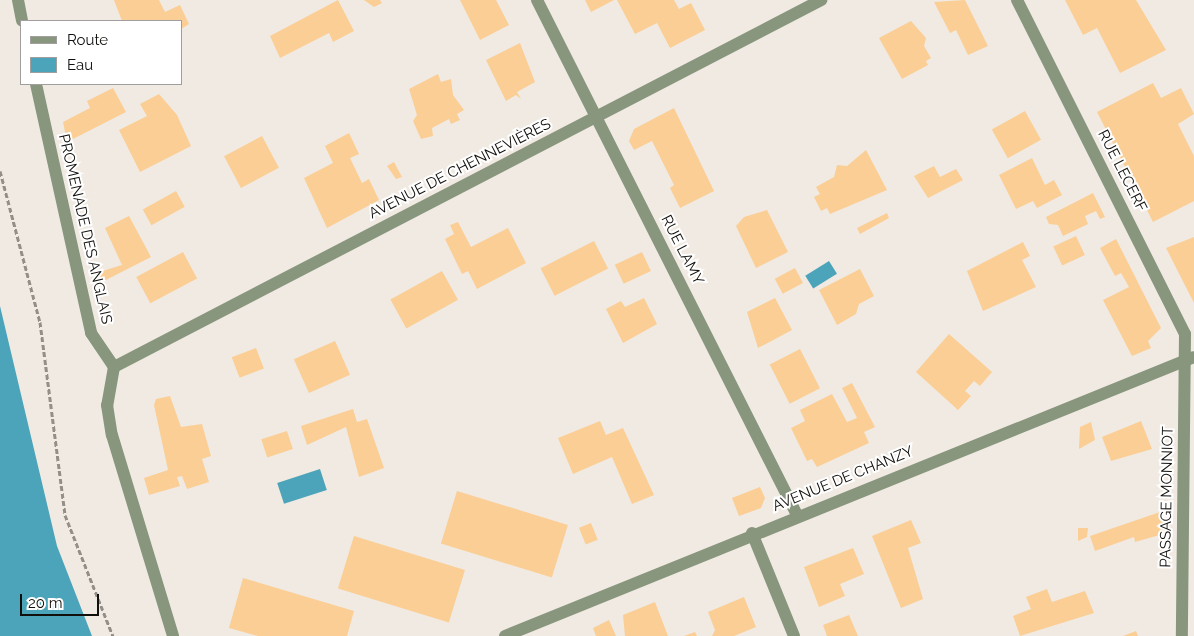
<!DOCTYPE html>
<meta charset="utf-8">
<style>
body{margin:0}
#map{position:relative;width:1194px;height:636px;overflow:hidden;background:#f1eae2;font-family:Raleway,sans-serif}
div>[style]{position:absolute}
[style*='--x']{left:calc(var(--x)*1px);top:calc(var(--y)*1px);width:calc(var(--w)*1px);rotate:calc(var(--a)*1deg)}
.water>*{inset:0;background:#4ba4b9;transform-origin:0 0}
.building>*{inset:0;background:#face94;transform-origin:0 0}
.path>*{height:3px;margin-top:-1.5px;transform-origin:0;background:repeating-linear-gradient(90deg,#938e88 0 5px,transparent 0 7.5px)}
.street>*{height:12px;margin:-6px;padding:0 6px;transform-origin:6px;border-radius:6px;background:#87967d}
span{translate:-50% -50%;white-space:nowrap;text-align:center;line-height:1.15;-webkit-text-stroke:4px #fff;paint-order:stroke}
.street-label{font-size:15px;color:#110f0c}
.legend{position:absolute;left:20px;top:20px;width:162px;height:65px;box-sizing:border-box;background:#fff;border:1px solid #a09f9e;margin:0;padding:6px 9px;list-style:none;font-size:15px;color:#110f0c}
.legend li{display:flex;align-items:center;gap:10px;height:25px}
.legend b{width:25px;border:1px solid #a09f9e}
.scale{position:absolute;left:20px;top:594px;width:79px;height:22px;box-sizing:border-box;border:2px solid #110f0c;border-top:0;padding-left:6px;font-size:15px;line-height:18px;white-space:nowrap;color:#110f0c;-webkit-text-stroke:4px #fff;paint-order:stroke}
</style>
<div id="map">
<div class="water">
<div style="left:829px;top:261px;width:15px;height:28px;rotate:58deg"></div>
<div style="clip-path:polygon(0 306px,57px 546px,92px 636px,0 636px)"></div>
<div style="left:320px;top:469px;width:22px;height:45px;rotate:72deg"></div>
</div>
<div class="building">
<div style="clip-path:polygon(114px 0,159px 0,165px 12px,180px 5px,189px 24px,181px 29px,181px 21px,122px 21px)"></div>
<div style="clip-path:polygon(338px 0,354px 31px,333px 42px,329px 33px,280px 58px,270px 36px)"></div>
<div style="clip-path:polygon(364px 0,380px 0,382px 3px,374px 7px)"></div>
<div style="clip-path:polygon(460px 0,496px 0,509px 25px,480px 40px)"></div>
<div style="clip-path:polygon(585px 0,614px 0,591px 12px)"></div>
<div style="clip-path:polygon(617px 0,674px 0,679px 9px,691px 3px,705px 30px,670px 48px,657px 23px,635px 34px)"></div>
<div style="clip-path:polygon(965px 0,988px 46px,968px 55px,956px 30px,950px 33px,934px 2px)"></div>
<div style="clip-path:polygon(1065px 0,1136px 0,1166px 50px,1120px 73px,1097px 28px,1083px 35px)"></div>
<div style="clip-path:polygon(911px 21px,926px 38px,924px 46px,931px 58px,926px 61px,928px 65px,902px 79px,879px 38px)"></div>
<div style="clip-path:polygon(520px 43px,535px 82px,517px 92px,521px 99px,516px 95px,506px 101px,486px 60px)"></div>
<div style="clip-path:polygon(438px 74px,441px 82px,451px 79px,453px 95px,464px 110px,457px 114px,460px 120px,451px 124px,449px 119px,432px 128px,433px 136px,421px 139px,413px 121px,417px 115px,409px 89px)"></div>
<div style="clip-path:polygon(1153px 83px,1161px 98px,1181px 88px,1194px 114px,1178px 124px,1194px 156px,1194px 201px,1153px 222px,1097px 112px)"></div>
<div style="clip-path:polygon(113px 88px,126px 112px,67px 142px,63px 122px,90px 108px,87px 101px)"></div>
<div style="clip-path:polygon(159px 94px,177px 115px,191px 146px,140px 172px,119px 130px,147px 116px,140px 104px)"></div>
<div style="clip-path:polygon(674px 108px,714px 191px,680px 208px,670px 188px,674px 185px,652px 141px,634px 150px,629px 141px,634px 129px)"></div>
<div style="left:1025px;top:111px;width:33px;height:38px;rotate:61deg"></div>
<div style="clip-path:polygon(349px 133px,359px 154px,350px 158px,362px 183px,369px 179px,379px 200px,327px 228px,304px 178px,333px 163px,325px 146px)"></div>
<div style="left:262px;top:136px;width:36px;height:43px;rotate:62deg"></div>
<div style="clip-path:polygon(866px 150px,887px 190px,830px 214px,827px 208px,821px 211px,814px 197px,820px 194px,816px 187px,834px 177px,837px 165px,847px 166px)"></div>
<div style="clip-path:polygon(1032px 158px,1045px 185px,1054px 180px,1062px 195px,1037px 208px,1033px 201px,1016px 209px,999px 175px)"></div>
<div style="clip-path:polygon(394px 162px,402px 177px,396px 179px,387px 166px)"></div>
<div style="clip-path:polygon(934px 166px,940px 177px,956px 169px,963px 180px,928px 198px,914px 176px)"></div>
<div style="left:176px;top:191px;width:18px;height:38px;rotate:61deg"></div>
<div style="clip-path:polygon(1093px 193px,1105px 217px,1100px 219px,1096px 211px,1085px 216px,1088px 224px,1063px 236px,1058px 225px,1049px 224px,1046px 217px)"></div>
<div style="clip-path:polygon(767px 210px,788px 252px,756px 268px,736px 226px,744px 217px)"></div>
<div style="clip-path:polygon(887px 213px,889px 218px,860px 234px,857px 228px)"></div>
<div style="clip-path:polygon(129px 216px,151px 257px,98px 284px,96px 273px,122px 265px,105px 228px)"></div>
<div style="clip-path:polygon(458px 222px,471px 247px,508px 228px,526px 263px,477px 289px,468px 271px,462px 274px,445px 239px,454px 234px,450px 225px)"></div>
<div style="left:1076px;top:236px;width:21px;height:25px;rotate:65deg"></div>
<div style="clip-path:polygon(1194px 237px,1194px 303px,1166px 248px)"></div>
<div style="clip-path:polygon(1116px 239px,1161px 328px,1148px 341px,1151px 348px,1132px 356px,1103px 300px,1129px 287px,1121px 273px,1115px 276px,1100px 248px)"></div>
<div style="left:594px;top:241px;width:31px;height:60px;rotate:63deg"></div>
<div style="clip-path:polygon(1023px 242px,1030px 256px,1022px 260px,1036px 287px,983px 311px,967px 271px)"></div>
<div style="left:183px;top:252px;width:30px;height:53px;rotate:62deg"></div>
<div style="left:642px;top:252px;width:21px;height:30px;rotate:65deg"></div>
<div style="left:795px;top:268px;width:17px;height:23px;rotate:62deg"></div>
<div style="clip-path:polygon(860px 269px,874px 296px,859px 304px,856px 314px,837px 325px,819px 290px)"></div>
<div style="left:442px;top:271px;width:33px;height:59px;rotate:61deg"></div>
<div style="clip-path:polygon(644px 298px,657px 324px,623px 343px,606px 309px,621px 301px,625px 307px)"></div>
<div style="clip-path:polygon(775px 298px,792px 330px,758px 348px,747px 312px)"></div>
<div style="clip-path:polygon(949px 334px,992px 372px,980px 386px,974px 381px,965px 391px,971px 396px,958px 410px,916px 372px)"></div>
<div style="left:335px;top:341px;width:37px;height:45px;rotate:66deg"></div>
<div style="left:256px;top:348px;width:22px;height:26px;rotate:69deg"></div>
<div style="left:800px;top:349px;width:44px;height:34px;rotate:63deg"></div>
<div style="clip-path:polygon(852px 383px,875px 427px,864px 432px,869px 443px,817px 467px,812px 459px,807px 461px,791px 428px,805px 421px,800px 410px,832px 394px,847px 422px,857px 418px,842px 388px)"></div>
<div style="clip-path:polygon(170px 396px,181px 427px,202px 424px,211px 456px,202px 459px,209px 482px,187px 489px,182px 476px,177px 477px,180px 486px,149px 495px,144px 478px,168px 470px,154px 405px,156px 399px)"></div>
<div style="clip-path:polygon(353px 409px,357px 422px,367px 419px,384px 468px,359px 477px,346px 427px,307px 445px,301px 426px)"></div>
<div style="clip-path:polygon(600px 421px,606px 435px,623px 428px,654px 495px,632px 504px,612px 457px,573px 474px,558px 438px)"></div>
<div style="clip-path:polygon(1141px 421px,1152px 449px,1111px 461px,1102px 437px)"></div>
<div style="clip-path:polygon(1091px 422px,1095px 440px,1079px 449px,1080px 427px)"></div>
<div style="left:287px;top:431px;width:19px;height:27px;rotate:72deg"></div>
<div style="clip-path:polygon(760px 487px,765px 498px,761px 508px,739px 516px,732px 498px)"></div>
<div style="left:457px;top:491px;width:116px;height:55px;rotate:17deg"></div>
<div style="clip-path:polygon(1163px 511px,1163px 534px,1135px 542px,1134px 537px,1095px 551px,1090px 536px)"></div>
<div style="clip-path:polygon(911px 520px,921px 543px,908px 548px,923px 599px,901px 608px,872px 536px)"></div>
<div style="left:591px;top:523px;width:18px;height:13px;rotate:68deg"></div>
<div style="clip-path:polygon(1078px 528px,1088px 528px,1087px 537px,1078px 541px)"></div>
<div style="left:354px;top:536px;width:116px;height:55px;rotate:17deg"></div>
<div style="clip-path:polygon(853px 548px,864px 574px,840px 584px,845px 596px,819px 607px,804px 567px)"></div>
<div style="clip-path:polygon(243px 578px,354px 611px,347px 636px,258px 636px,229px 628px)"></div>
<div style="clip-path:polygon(1047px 589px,1052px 602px,1085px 591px,1094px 613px,1020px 636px,1013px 616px,1031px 609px,1026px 597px)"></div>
<div style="clip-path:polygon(744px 597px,756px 627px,734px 636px,712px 636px,715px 630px,708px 612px)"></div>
<div style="clip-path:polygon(655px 602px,668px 636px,625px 636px,623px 615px)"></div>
<div style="clip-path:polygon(849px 615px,858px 636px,827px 636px,823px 625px)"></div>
<div style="clip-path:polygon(609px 620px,616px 636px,596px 636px,593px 628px)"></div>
<div style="clip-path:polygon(1136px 631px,1138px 636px,1123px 636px)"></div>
<div style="clip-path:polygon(695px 632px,697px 636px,684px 636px)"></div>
</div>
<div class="path">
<div style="--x:0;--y:171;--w:156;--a:75.2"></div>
<div style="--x:40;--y:322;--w:195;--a:82.6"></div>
<div style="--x:65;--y:515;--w:130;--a:68.4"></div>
</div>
<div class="street">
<div style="--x:18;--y:0;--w:21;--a:79"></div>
<div style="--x:537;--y:0;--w:577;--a:63.21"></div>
<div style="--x:1017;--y:0;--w:374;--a:63.3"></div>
<div style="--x:1185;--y:334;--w:302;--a:90.6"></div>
<div style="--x:36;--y:84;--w:255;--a:77.5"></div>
<div style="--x:91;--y:333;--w:41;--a:55.9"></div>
<div style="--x:114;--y:367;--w:39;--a:100"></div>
<div style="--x:107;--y:405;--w:30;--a:81"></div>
<div style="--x:112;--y:435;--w:210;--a:73.1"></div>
<div style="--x:114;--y:367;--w:797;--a:-27.43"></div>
<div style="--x:752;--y:533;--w:111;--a:67.8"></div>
<div style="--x:505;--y:636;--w:743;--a:-22.04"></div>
</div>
<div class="street-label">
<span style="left:460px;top:169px;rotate:-27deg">AVENUE DE CHENNEVIÈRES</span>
<span style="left:1122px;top:171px;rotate:63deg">RUE LECERF</span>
<span style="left:85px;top:229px;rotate:77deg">PROMENADE DES ANGLAIS</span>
<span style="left:682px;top:250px;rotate:63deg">RUE LAMY</span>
<span style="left:843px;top:479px;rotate:-22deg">AVENUE DE CHANZY</span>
<span style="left:1167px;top:497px;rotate:-89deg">PASSAGE MONNIOT</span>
</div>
<ul class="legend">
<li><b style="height:6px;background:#87967d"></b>Route</li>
<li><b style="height:14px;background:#4ba4b9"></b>Eau</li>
</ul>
<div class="scale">20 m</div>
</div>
